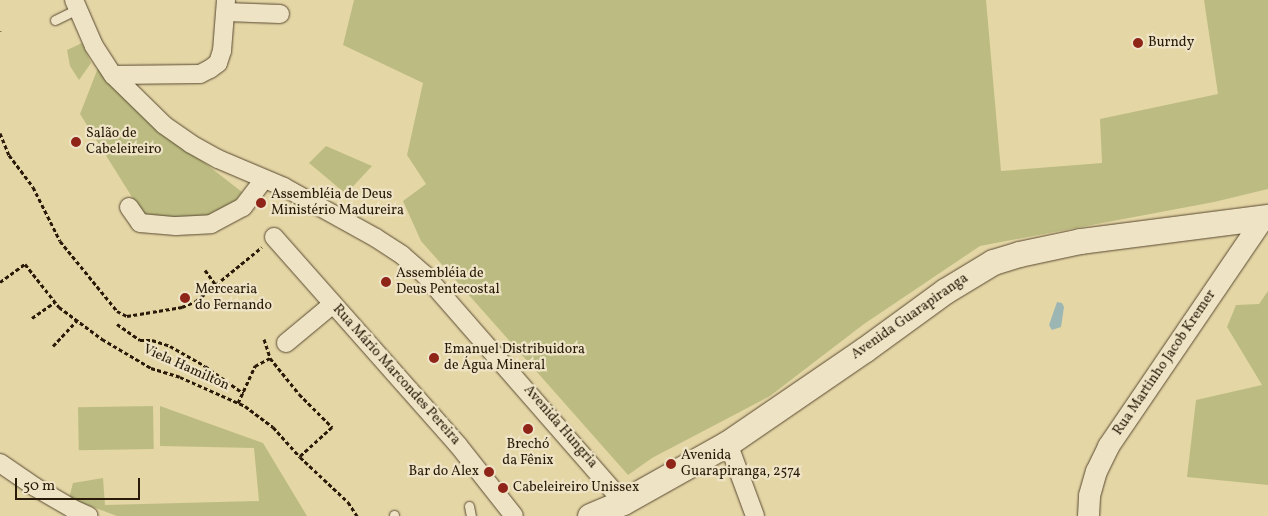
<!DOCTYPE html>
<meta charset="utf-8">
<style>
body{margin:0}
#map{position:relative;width:1268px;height:516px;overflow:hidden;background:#e5d6a6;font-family:Vollkorn,serif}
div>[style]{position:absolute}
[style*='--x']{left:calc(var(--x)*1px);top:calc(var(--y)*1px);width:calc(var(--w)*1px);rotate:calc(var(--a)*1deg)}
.green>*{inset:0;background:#bcbc82;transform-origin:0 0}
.water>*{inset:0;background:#9bb6b3}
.path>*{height:3px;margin-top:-1.5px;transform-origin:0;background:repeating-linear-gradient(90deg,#291a09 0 4px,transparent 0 6.5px)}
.roads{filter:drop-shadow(0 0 1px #584930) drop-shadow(0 0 1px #584930)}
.service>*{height:9px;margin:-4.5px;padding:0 4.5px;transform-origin:4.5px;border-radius:4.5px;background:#eee4c5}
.minor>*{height:18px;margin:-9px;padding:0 9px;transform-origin:9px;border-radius:9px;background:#eee4c5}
.tertiary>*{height:21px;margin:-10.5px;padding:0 10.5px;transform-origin:10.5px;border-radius:10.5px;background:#eee4c5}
.secondary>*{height:25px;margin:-12.5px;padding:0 12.5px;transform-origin:12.5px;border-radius:12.5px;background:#eee4c5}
.dots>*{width:14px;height:14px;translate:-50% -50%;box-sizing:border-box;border:2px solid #eee4c5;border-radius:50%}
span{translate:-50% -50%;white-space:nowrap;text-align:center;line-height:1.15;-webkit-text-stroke:4.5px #eee4c5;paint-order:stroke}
.poi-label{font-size:14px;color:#291a09}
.left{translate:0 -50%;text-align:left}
.right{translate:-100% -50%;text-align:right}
.street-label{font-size:14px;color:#291a09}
.scale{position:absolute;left:15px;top:478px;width:125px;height:22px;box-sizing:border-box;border:2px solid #291a09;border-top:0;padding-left:6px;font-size:15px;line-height:18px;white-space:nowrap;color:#291a09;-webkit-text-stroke:4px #eee4c5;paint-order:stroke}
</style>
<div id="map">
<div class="green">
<div style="clip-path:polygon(354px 0,986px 0,1001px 171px,1102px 163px,1100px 119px,1218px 94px,1204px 0,1268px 0,1268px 189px,1214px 202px,980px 246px,864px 324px,770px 396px,652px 458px,628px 475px,421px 241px,403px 201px,426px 184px,407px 155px,423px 83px,343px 45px)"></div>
<div style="clip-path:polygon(82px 43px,91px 63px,79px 80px,70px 66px,67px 50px)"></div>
<div style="clip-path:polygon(98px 68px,161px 129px,242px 192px,232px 205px,202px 219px,165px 218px,142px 213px,80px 114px)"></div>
<div style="clip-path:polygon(326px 146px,372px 166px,346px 194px,309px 163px)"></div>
<div style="clip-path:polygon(1268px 291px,1268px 485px,1187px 477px,1196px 400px,1262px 385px,1227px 327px,1236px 305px,1259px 304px)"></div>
<div style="left:153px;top:406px;width:43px;height:75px;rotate:89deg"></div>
<div style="clip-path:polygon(160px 406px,263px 443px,307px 516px,117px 516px,69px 498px,73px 483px,103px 478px,105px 505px,259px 501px,254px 448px,160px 446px)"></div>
</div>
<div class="water">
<div style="clip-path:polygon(1057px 302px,1062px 303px,1064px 307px,1061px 327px,1052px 330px,1049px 325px)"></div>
</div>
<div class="path">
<div style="--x:0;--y:30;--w:1;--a:90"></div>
<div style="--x:0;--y:133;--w:24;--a:68"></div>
<div style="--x:9;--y:155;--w:40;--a:53"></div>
<div style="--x:33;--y:187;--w:60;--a:63.4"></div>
<div style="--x:60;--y:241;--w:90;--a:50.8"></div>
<div style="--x:117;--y:311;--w:11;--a:27"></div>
<div style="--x:127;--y:316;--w:56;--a:-9.3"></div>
<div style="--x:182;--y:307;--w:15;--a:-23"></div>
<div style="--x:196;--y:301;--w:85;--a:-39.3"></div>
<div style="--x:205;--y:270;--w:19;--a:54"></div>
<div style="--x:0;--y:282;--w:31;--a:-36"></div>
<div style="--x:25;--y:264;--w:55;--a:51.7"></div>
<div style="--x:59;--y:307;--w:54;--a:36.7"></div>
<div style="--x:102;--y:339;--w:57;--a:30.6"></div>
<div style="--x:151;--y:368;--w:30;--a:17"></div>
<div style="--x:180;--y:377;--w:71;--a:24"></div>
<div style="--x:245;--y:406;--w:35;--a:37"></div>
<div style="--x:273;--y:427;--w:40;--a:48"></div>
<div style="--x:300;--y:457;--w:66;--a:43.2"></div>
<div style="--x:348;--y:502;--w:17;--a:57"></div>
<div style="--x:32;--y:318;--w:28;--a:-35"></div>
<div style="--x:117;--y:324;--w:28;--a:35"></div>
<div style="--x:140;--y:340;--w:12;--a:0"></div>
<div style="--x:152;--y:340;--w:19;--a:18"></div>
<div style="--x:170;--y:346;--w:40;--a:29.7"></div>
<div style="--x:205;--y:366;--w:47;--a:35.4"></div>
<div style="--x:264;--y:339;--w:20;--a:72"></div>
<div style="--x:270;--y:358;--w:46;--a:51.1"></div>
<div style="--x:299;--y:394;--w:47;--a:45"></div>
<div style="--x:332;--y:427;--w:43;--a:137.8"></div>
<div style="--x:53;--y:346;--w:35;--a:-47"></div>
<div style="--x:238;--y:403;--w:41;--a:-65.3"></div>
<div style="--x:255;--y:366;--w:17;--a:-28"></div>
</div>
<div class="roads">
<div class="service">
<div style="--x:55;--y:20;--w:25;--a:-26"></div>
<div style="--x:469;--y:506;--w:10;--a:79"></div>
<div style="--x:394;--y:515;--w:1;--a:90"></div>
</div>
<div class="minor">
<div style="--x:74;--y:0;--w:50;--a:66.5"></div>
<div style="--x:94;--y:46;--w:35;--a:57"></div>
<div style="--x:113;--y:75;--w:71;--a:44.4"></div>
<div style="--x:164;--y:125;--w:33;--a:35"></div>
<div style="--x:191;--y:144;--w:31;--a:29"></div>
<div style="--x:218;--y:159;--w:72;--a:23"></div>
<div style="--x:284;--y:187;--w:105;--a:29"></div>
<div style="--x:376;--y:238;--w:31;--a:33"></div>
<div style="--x:402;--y:255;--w:30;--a:41"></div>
<div style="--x:425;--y:275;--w:301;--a:48.9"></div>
<div style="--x:226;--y:12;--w:54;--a:2.1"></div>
<div style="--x:113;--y:75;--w:87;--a:-0.7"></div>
<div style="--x:200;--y:74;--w:11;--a:-27"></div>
<div style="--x:210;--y:69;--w:10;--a:-37"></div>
<div style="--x:218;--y:63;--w:13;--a:-72"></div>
<div style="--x:222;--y:51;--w:51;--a:-85.5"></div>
<div style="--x:129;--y:207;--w:19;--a:55"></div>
<div style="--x:140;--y:223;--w:36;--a:5"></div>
<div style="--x:176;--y:226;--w:35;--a:-3"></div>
<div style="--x:211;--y:224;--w:36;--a:-28"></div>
<div style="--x:243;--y:207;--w:35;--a:-53"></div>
<div style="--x:274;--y:237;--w:278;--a:48.5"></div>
<div style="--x:458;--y:445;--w:90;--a:51.7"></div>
<div style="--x:286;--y:343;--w:61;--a:-39.7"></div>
<div style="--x:728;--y:443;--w:78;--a:69.7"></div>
<div style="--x:0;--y:463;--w:42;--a:34.4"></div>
<div style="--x:35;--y:487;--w:44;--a:30.1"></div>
<div style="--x:73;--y:509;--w:17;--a:24"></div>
</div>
<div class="tertiary">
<div style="--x:1088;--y:516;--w:21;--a:-87"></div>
<div style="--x:1089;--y:495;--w:25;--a:-74"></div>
<div style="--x:1096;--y:471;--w:28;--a:-64"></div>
<div style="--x:1108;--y:446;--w:276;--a:-55.8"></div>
</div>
<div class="secondary">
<div style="--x:590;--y:516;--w:36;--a:-23"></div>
<div style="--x:623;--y:502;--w:120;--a:-29.3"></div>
<div style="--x:728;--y:443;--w:165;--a:-34.4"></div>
<div style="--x:864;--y:350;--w:100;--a:-36.1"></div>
<div style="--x:945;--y:291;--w:56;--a:-31.1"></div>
<div style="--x:993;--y:262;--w:27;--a:-17"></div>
<div style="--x:1019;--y:254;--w:62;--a:-12"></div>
<div style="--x:1080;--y:241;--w:190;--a:-7.3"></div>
</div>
</div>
<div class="dots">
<div style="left:1138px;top:43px;background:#8f2418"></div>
<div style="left:76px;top:142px;background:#8f2418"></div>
<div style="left:261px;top:203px;background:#8f2418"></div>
<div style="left:386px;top:282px;background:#8f2418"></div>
<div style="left:185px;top:298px;background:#8f2418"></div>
<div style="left:434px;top:358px;background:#8f2418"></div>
<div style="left:528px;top:429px;background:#8f2418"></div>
<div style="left:671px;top:464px;background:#8f2418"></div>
<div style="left:489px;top:472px;background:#8f2418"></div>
<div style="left:503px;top:488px;background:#8f2418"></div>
</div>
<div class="poi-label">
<span class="left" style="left:1148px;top:43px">Burndy</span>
<span class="left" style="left:86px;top:142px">Salão de<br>Cabeleireiro</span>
<span class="left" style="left:271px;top:203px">Assembléia de Deus<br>Ministério Madureira</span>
<span class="left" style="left:396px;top:282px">Assembléia de<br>Deus Pentecostal</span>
<span class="left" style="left:195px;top:298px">Mercearia<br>do Fernando</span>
<span class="left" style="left:444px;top:358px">Emanuel Distribuidora<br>de Água Mineral</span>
<span style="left:528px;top:453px">Brechó<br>da Fênix</span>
<span class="left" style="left:681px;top:464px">Avenida<br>Guarapiranga, 2574</span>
<span class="right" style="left:479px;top:472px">Bar do Alex</span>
<span class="left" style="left:513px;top:488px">Cabeleireiro Unissex</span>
</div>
<div class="street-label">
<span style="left:910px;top:317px;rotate:-35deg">Avenida Guarapiranga</span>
<span style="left:1165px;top:363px;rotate:-56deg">Rua Martinho Jacob Kremer</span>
<span style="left:186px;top:368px;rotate:24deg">Viela Hamilton</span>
<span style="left:396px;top:375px;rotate:48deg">Rua Mário Marcondes Pereira</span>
<span style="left:560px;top:427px;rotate:49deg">Avenida Hungria</span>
</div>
<div class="scale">50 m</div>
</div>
